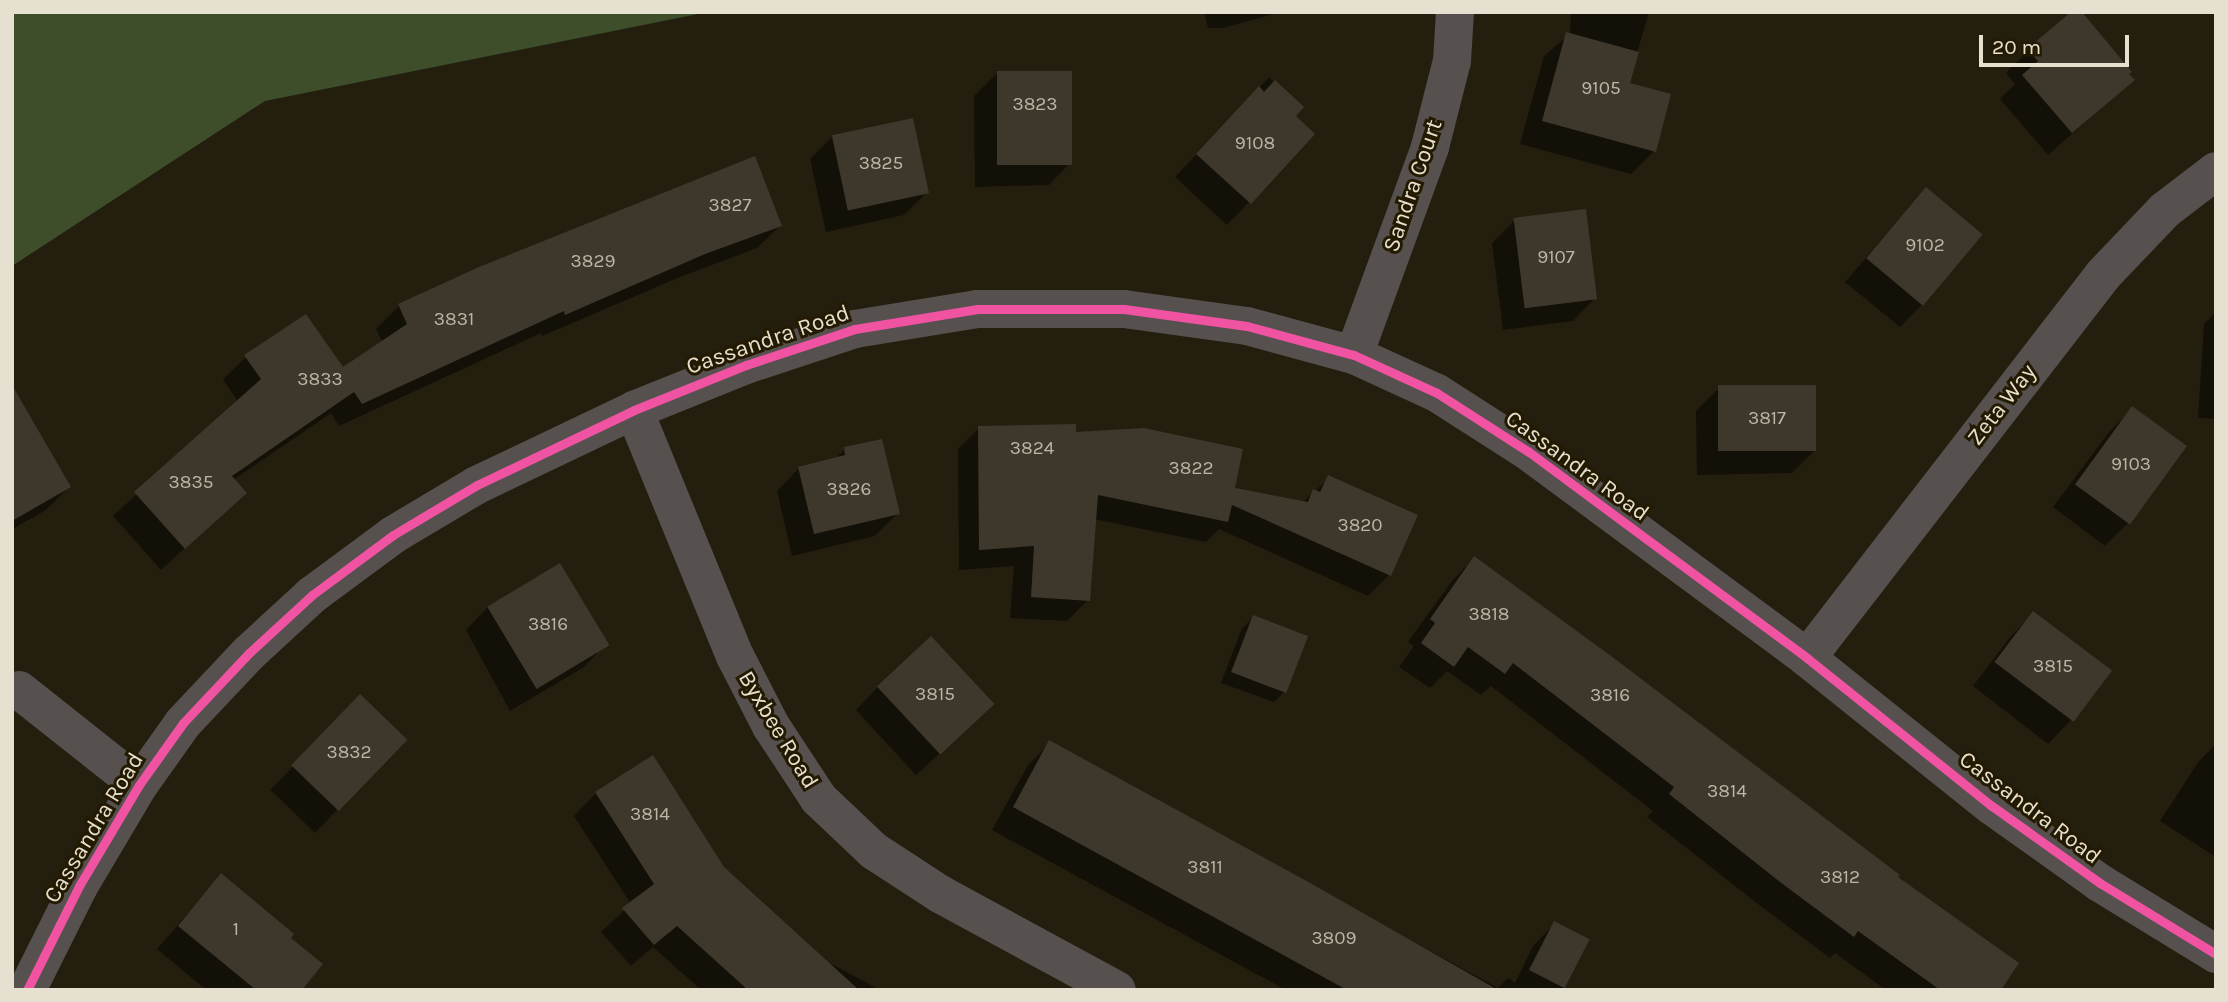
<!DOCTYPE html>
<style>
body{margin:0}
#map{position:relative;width:2228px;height:1002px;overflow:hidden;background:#241e0e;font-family:Karla,sans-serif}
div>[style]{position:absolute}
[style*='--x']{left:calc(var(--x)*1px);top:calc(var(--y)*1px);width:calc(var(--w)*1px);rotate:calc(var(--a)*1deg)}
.forest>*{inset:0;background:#3e4e2b}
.shadow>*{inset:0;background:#0007;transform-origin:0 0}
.building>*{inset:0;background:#3d382b;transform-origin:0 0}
.minor>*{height:38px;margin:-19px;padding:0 19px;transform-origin:19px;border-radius:19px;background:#56504f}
.cycleway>*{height:9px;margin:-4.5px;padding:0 4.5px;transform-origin:4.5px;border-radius:4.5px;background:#f153a3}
span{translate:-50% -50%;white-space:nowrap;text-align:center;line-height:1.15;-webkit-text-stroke:6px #231a00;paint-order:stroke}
.number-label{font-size:19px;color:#bcb6a7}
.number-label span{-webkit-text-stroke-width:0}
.street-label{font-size:23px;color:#e6e0d0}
.frame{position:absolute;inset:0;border:14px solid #e6e0d0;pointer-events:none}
.scale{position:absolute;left:1979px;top:35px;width:150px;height:32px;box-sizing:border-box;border:4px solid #e6e0d0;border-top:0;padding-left:9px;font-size:21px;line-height:24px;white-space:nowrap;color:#e6e0d0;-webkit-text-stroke:5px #231a00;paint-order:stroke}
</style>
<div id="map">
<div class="forest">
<div style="clip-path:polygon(12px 12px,708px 12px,265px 101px,12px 266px)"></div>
</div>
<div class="shadow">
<div style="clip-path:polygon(1204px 12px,1280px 12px,1224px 28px,1208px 28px)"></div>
<div style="clip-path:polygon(1571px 12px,1649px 12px,1628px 84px,1654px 151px,1631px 174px,1520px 144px,1544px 56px,1570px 34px)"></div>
<div style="clip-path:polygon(2029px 50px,2127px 74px,2133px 80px,2048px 155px,2000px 99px,2015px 84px,2006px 73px)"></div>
<div style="clip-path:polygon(997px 73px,1071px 162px,1049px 185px,975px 187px,974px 96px)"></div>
<div style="clip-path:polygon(1269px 77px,1301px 107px,1294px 116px,1249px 202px,1227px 225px,1175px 177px)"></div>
<div style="clip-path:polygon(833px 136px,927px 192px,904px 215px,826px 232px,810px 159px)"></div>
<div style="clip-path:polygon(1926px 189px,1922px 305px,1900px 327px,1845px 282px)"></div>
<div style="clip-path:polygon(1515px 220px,1595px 298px,1573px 321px,1503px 330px,1492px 243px)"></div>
<div style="clip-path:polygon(780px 226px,757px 248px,680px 277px,542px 336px,541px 333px,339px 426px,331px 413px,233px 480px,245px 493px,161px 570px,113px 516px,238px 402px,223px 379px,246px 357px,342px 370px,383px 343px,376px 329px,399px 306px)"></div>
<div style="clip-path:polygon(2216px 312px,2216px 419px,2198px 418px,2204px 324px)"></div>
<div style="clip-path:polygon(1719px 388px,1815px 450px,1792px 473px,1697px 475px,1696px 411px)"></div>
<div style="clip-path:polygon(2133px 408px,2185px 446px,2128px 523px,2105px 546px,2053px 507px,2110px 431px)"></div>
<div style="clip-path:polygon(979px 428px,1074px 434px,1233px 490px,1302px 503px,1329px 478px,1416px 516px,1389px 575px,1368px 596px,1219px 529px,1206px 542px,1094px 519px,1088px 600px,1067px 621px,1010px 618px,1014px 566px,959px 570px,958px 449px)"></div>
<div style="clip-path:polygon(12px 446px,69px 487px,46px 510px,12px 529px)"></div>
<div style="clip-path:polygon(845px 449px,898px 513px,875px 536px,792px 556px,777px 491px,799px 468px,834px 460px)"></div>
<div style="clip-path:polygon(1474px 558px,1999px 990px,1886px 990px,1835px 953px,1830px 958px,1758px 904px,1647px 817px,1653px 811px,1491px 686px,1481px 695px,1447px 671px,1430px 688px,1399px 667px,1414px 646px,1408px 642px,1452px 581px)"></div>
<div style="clip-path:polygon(488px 607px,606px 644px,584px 667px,510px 711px,466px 630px)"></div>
<div style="clip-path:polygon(2034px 613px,2109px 671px,2070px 721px,2048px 744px,1973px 686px,2011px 636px)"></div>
<div style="clip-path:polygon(1254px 617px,1285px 691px,1274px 702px,1221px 683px,1242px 628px)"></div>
<div style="clip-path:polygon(878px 687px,969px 727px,916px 775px,856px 710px)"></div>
<div style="left:360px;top:697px;width:62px;height:129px;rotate:44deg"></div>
<div style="clip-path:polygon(1050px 743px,1498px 988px,1508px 978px,1515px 983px,1533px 946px,1555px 923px,1588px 940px,1564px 990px,1286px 990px,992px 830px,1028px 765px)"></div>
<div style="clip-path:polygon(2216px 744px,2216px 857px,2160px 821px,2199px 761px)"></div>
<div style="clip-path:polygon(596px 793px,722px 868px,824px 960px,880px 990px,701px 990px,653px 947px,631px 966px,601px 932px,631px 904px,574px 816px)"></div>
<div style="clip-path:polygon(221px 876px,289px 938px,300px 990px,206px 990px,157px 949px)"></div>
</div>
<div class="building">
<div style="clip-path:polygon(2071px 12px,2082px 12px,2132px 72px,2129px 74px,2135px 80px,2072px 133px,2022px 75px,2038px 61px,2027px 49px)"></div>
<div style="clip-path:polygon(1566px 32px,1639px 52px,1630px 83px,1671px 94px,1656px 152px,1542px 121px)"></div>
<div style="left:997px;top:71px;width:75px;height:94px"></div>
<div style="clip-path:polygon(1275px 80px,1304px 107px,1296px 116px,1315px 134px,1251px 204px,1196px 154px,1259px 86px,1264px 92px)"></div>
<div style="left:913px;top:118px;width:77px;height:83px;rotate:78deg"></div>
<div style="clip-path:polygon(755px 156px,782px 226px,705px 254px,565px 315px,564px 311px,362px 404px,354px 392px,232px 476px,247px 493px,185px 549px,134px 492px,261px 379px,244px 355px,306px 314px,343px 367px,407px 324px,398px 304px,479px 267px)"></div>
<div style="left:1926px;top:187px;width:74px;height:93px;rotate:40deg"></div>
<div style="left:1586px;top:209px;width:91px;height:73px;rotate:83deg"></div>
<div style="clip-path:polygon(12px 385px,71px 487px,12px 521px)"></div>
<div style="left:1816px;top:385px;width:66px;height:98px;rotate:90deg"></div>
<div style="left:2132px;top:406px;width:68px;height:97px;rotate:36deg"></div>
<div style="clip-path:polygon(1076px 424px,1076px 432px,1144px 428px,1243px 449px,1235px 488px,1308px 502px,1313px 489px,1320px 492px,1328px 475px,1418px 515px,1391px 576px,1232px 505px,1228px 522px,1098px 495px,1090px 601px,1031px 597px,1034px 546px,979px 550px,978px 426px)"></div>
<div style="clip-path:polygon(882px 439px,900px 514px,814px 534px,798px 467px,845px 455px,844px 447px)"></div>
<div style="clip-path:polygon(1474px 556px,1611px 656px,1900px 875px,1898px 877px,2019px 963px,2001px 990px,1940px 990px,1858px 931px,1854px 937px,1780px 882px,1669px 794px,1674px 787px,1513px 663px,1505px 674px,1468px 647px,1454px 667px,1421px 643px,1435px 623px,1430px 619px)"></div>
<div style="left:560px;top:563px;width:96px;height:85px;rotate:59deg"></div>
<div style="left:2033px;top:611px;width:99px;height:64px;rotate:37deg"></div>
<div style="left:1253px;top:615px;width:59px;height:61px;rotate:21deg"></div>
<div style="left:931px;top:636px;width:93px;height:74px;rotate:47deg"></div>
<div style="left:360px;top:694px;width:66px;height:99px;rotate:44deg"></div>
<div style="clip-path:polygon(1049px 740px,1312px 884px,1498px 990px,1347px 990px,1013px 807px)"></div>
<div style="clip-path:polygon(653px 755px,724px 867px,859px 990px,748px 990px,677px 926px,654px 945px,622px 908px,654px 884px,595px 792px)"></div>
<div style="clip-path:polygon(221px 873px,294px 934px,291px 938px,323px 964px,302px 990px,256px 990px,178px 926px)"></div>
<div style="left:1554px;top:921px;width:40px;height:55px;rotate:27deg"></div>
</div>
<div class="minor">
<div style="--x:1354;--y:355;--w:221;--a:-69.9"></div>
<div style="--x:1430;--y:147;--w:89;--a:-75.7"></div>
<div style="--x:1452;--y:61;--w:49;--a:-86.5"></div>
<div style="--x:634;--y:410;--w:266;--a:67.7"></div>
<div style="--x:735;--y:656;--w:79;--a:62.8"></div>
<div style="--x:771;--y:726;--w:87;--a:56.7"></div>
<div style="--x:819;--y:799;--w:76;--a:43.4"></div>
<div style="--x:874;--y:851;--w:79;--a:33.1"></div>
<div style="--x:940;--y:894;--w:201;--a:28.5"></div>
<div style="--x:1807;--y:658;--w:484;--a:-52.3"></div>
<div style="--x:2103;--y:275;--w:90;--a:-46.4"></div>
<div style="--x:2165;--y:210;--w:64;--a:-37.4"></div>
<div style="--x:19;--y:690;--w:153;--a:38.4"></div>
<div style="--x:27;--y:990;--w:116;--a:-63.4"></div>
<div style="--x:79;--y:886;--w:117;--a:-59.3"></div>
<div style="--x:139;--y:785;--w:76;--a:-54.6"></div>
<div style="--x:183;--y:723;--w:96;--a:-46.7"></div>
<div style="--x:249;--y:653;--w:86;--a:-42.6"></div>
<div style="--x:312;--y:595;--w:101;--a:-36.5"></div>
<div style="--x:393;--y:535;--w:98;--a:-30.8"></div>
<div style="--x:477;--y:485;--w:174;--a:-25.5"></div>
<div style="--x:634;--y:410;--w:121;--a:-21.9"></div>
<div style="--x:746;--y:365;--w:115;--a:-18.3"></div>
<div style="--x:855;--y:329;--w:124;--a:-9.3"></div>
<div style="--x:977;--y:309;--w:147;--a:0"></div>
<div style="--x:1124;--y:309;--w:124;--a:7.9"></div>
<div style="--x:1247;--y:326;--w:111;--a:15.2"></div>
<div style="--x:1354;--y:355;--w:91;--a:24.6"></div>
<div style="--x:1437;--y:393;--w:109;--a:32.7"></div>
<div style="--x:1529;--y:452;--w:346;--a:36.5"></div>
<div style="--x:1807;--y:658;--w:237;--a:38.7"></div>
<div style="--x:1992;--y:806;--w:133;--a:35.5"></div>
<div style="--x:2100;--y:883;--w:136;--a:31.5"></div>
</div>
<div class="cycleway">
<div style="--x:27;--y:990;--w:116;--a:-63.4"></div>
<div style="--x:79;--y:886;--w:117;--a:-59.3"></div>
<div style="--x:139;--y:785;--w:76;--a:-54.6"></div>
<div style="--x:183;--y:723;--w:96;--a:-46.7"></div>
<div style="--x:249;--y:653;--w:86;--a:-42.6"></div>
<div style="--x:312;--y:595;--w:101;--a:-36.5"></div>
<div style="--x:393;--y:535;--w:98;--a:-30.8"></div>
<div style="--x:477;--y:485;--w:174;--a:-25.5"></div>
<div style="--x:634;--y:410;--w:121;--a:-21.9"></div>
<div style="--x:746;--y:365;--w:115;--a:-18.3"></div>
<div style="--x:855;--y:329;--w:124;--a:-9.3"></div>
<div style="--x:977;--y:309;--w:147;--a:0"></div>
<div style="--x:1124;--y:309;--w:124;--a:7.9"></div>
<div style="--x:1247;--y:326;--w:111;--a:15.2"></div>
<div style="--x:1354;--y:355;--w:91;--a:24.6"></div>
<div style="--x:1437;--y:393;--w:109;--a:32.7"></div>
<div style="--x:1529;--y:452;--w:346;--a:36.5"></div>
<div style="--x:1807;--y:658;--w:237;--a:38.7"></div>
<div style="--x:1992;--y:806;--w:133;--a:35.5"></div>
<div style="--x:2100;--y:883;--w:136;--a:31.5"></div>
</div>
<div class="number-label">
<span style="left:1601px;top:89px">9105</span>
<span style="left:1035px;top:105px">3823</span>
<span style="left:1255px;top:144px">9108</span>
<span style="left:881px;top:164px">3825</span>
<span style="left:730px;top:206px">3827</span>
<span style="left:1925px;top:246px">9102</span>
<span style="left:1556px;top:258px">9107</span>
<span style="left:593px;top:262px">3829</span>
<span style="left:454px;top:320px">3831</span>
<span style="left:320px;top:380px">3833</span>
<span style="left:1767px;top:419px">3817</span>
<span style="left:1032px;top:449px">3824</span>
<span style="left:2131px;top:465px">9103</span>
<span style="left:1191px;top:469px">3822</span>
<span style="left:191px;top:483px">3835</span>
<span style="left:849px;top:490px">3826</span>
<span style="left:1360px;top:526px">3820</span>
<span style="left:1489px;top:615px">3818</span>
<span style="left:548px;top:625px">3816</span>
<span style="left:2053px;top:667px">3815</span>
<span style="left:935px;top:695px">3815</span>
<span style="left:1610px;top:696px">3816</span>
<span style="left:349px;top:753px">3832</span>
<span style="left:1727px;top:792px">3814</span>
<span style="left:650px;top:815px">3814</span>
<span style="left:1205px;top:868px">3811</span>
<span style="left:1840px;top:878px">3812</span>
<span style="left:236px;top:930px">1</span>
<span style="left:1334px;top:939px">3809</span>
</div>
<div class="street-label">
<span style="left:1413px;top:186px;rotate:-71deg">Sandra Court</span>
<span style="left:768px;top:340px;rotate:-19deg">Cassandra Road</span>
<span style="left:2002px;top:405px;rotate:-52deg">Zeta Way</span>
<span style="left:1577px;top:466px;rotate:36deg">Cassandra Road</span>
<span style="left:778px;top:730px;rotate:59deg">Byxbee Road</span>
<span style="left:2030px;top:808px;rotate:37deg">Cassandra Road</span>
<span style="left:94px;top:828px;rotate:-59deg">Cassandra Road</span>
</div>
<div class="frame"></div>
<div class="scale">20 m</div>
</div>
